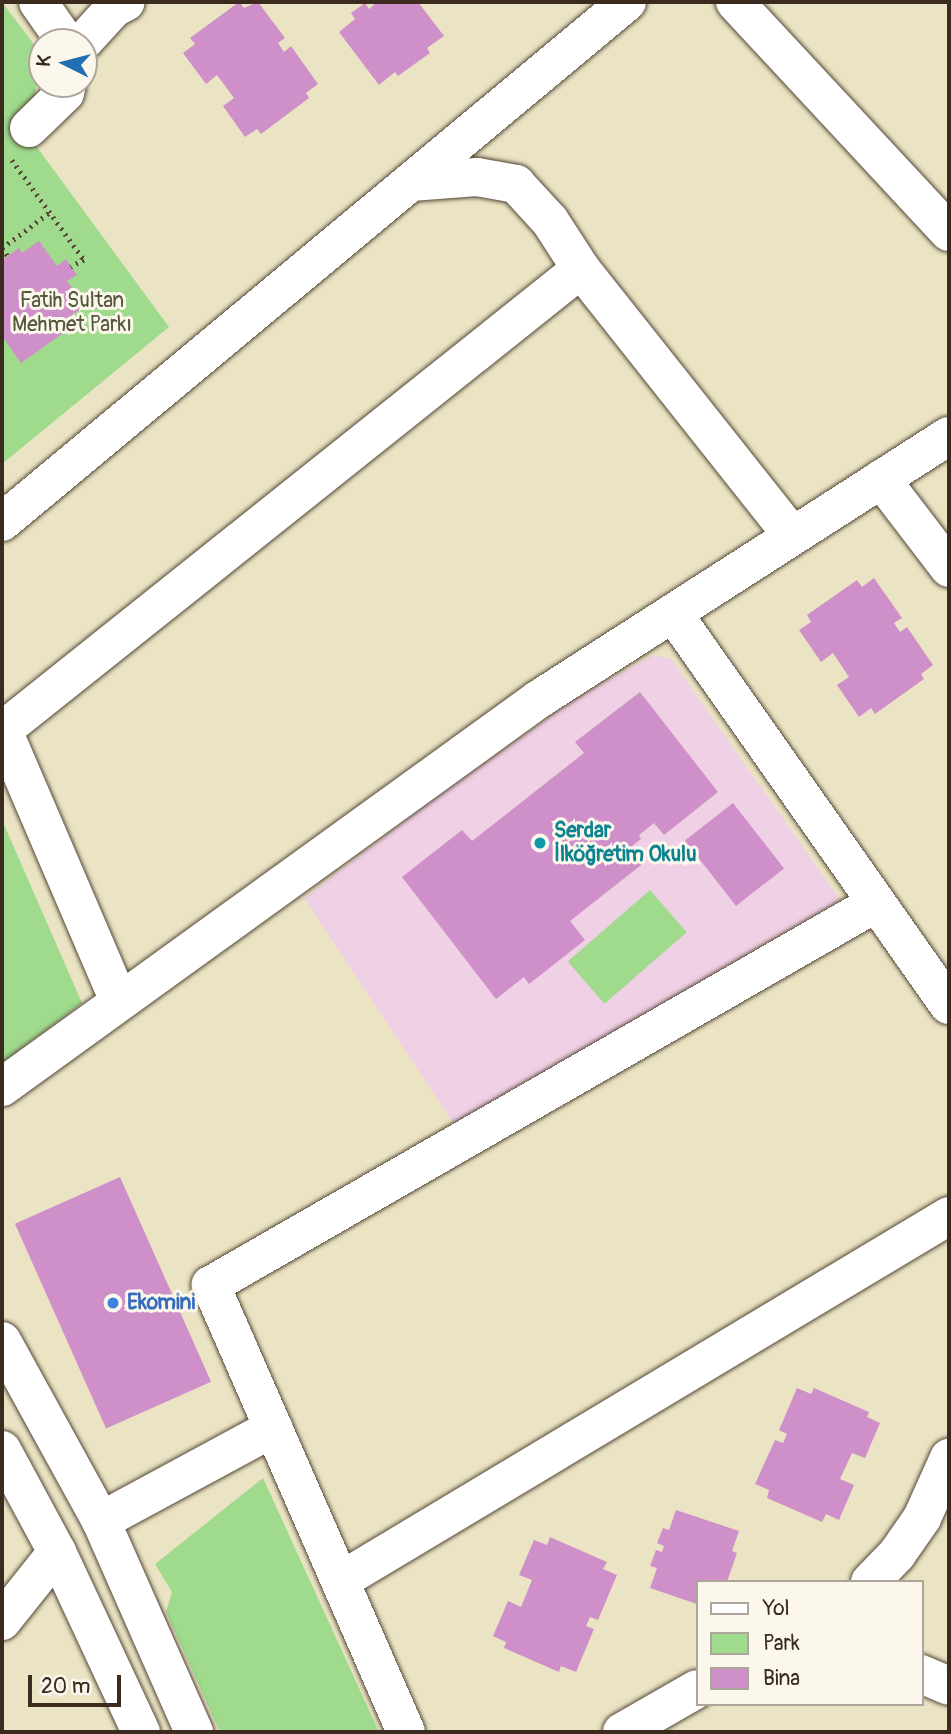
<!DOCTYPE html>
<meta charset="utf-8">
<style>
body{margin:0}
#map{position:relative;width:951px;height:1734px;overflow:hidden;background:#eae4c4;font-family:Pangolin,sans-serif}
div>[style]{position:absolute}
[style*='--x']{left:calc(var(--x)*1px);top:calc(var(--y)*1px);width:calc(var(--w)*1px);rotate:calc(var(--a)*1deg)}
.built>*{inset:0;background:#f0d0e4}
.green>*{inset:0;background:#9fda8d;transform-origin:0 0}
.building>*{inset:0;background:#cf90c9;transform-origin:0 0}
.path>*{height:4.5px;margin-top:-2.25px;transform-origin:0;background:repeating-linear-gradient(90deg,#554637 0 2px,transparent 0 7px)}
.roads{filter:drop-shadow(0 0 2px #554637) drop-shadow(0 0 2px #554637)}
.minor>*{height:38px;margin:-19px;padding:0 19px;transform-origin:19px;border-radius:19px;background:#fff}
.major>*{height:38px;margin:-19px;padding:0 19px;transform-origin:19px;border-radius:19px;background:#fff}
.dots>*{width:19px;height:19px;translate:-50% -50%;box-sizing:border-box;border:4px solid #fbf7ec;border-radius:50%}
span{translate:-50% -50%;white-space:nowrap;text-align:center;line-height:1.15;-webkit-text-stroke:6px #fbf7ec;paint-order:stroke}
.park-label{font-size:21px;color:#54563a}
.culture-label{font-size:21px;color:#0d838f;font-weight:700}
.left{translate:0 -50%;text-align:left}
.shop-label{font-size:21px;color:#366cbe;font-weight:700}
.frame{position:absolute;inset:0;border:4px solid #3b2a1e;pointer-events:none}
.legend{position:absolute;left:696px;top:1580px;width:228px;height:126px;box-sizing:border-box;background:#fbf7ec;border:2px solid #aea59a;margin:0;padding:9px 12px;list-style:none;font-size:21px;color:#3b2a1e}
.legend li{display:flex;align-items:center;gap:14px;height:35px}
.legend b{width:35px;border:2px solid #aea59a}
.north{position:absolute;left:28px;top:28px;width:70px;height:70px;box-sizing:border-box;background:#fbf7ec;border:2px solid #aea59a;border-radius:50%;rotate:276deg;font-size:19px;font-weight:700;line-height:28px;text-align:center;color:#3b2a1e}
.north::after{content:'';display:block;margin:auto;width:24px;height:32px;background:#1f6fb2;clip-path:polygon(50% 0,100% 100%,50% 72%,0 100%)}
.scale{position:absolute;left:28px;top:1675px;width:93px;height:32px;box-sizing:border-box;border:4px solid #3b2a1e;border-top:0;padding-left:9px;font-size:21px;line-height:24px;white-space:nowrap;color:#3b2a1e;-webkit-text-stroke:5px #fbf7ec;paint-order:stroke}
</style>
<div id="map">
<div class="built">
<div style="clip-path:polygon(653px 655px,671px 659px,840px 900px,455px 1126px,304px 898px,434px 799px,580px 696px)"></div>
</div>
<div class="green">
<div style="clip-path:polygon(2px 2px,42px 55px,29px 128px,31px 139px,169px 327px,2px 464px)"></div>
<div style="clip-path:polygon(2px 820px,82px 1003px,2px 1063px)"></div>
<div style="left:650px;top:890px;width:56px;height:109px;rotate:49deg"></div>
<div style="clip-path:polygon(263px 1478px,379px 1732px,220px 1732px,166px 1612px,172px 1592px,155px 1564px)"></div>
</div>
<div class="building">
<div style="clip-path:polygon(239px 2px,244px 8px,258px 2px,285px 38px,278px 43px,284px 52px,291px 46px,318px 84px,306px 93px,309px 98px,261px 134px,257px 129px,245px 137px,223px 106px,234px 98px,217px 75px,206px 84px,183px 53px,195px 44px,190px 38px)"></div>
<div style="clip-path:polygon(372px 2px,418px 2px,444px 36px,427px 48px,430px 53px,398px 76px,395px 72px,379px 85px,339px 32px,355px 19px,351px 13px,365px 3px,369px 9px,374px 5px)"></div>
<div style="clip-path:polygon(39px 241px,57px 266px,66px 259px,77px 275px,67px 281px,85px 306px,71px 316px,76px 324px,21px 363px,2px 336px,2px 260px,19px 248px,22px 253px)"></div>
<div style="clip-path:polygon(874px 578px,902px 618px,894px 623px,900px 632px,907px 627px,933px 665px,921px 674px,924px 679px,875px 714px,871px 708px,859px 717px,837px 685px,849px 677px,833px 653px,821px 662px,799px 630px,811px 622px,807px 615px,857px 580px,862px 587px)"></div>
<div style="clip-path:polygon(640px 692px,718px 792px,664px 835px,654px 823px,639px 835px,641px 839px,632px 846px,645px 862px,570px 921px,585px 940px,529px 984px,524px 977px,496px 999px,402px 877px,462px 830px,472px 841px,584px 753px,575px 742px)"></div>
<div style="left:733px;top:803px;width:83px;height:61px;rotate:52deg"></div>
<div style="left:120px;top:1177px;width:224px;height:115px;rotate:66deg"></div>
<div style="clip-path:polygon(797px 1388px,811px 1394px,814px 1388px,869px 1412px,867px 1417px,880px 1423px,865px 1458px,852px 1453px,840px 1479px,854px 1485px,839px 1520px,826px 1514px,822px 1522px,767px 1498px,769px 1490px,755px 1484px,775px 1440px,783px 1443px,787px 1434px,779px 1430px)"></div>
<div style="clip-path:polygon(676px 1510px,739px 1531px,732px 1551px,737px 1553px,727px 1582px,697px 1582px,697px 1604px,650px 1588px,657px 1568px,650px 1566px,656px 1550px,662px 1552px,664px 1546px,657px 1543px,663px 1528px,669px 1530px)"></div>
<div style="clip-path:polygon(550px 1537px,607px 1562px,603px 1569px,617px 1575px,598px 1620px,590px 1617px,586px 1626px,594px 1629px,576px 1672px,561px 1666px,559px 1672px,504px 1648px,506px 1642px,493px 1636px,508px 1601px,521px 1607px,532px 1580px,519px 1575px,534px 1540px,547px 1545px)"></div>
</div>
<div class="path">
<div style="--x:12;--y:160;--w:123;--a:54.2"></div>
<div style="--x:84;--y:260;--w:15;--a:152"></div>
<div style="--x:2;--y:248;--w:60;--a:-36.9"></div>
<div style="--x:2;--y:248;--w:10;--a:53"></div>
</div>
<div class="roads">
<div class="minor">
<div style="--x:38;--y:2;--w:49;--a:55"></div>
<div style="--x:735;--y:2;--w:314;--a:47.1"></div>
<div style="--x:83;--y:42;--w:46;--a:-47.6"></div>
<div style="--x:114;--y:8;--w:13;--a:-27"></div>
<div style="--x:29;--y:128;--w:50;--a:-44.2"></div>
<div style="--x:65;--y:93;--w:9;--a:-77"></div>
<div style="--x:411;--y:182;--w:66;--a:-4.3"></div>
<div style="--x:477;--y:177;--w:40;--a:10"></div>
<div style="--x:516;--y:184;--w:50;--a:47.4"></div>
<div style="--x:550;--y:221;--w:57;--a:57.1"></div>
<div style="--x:581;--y:269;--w:340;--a:51.6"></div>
<div style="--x:881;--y:479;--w:112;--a:52.6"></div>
<div style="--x:2;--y:522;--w:813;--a:-39.76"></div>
<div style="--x:673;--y:613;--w:479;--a:54.9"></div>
<div style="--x:2;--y:728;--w:297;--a:66.8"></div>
<div style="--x:3;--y:730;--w:739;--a:-38.58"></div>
<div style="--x:2;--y:1087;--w:663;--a:-35.85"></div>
<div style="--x:539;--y:699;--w:487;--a:-32.7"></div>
<div style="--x:101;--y:1521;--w:196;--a:-28.4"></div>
<div style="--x:340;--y:1581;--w:710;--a:-30.94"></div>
<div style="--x:870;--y:1582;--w:39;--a:-46"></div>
<div style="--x:897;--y:1554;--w:44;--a:-55.2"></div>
<div style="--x:922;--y:1518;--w:66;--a:-65.8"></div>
<div style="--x:2;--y:1621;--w:88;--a:-51.4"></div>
<div style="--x:921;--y:1674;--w:30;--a:23"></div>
<div style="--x:406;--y:1732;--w:488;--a:-113.6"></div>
<div style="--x:211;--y:1285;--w:767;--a:-29.87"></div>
<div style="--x:622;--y:1732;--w:86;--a:-29.8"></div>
</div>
<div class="major">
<div style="--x:2;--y:1341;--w:205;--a:61.2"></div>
<div style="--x:101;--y:1521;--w:231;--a:66.2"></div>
<div style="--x:2;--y:1450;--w:116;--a:61.7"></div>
<div style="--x:57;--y:1552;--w:199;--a:65"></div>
</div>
</div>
<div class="dots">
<div style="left:540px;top:843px;background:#0f9aa8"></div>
<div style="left:113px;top:1303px;background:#3f7fe0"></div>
</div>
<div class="park-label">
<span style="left:72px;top:313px">Fatih Sultan<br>Mehmet Parkı</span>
</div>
<div class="culture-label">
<span class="left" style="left:554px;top:843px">Serdar<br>İlköğretim Okulu</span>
</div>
<div class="shop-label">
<span class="left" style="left:127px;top:1303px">Ekomini</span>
</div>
<div class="frame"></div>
<ul class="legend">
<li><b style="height:9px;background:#fff"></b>Yol</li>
<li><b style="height:19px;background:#9fda8d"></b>Park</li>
<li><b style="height:19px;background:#cf90c9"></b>Bina</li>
</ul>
<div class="north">K</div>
<div class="scale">20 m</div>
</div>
